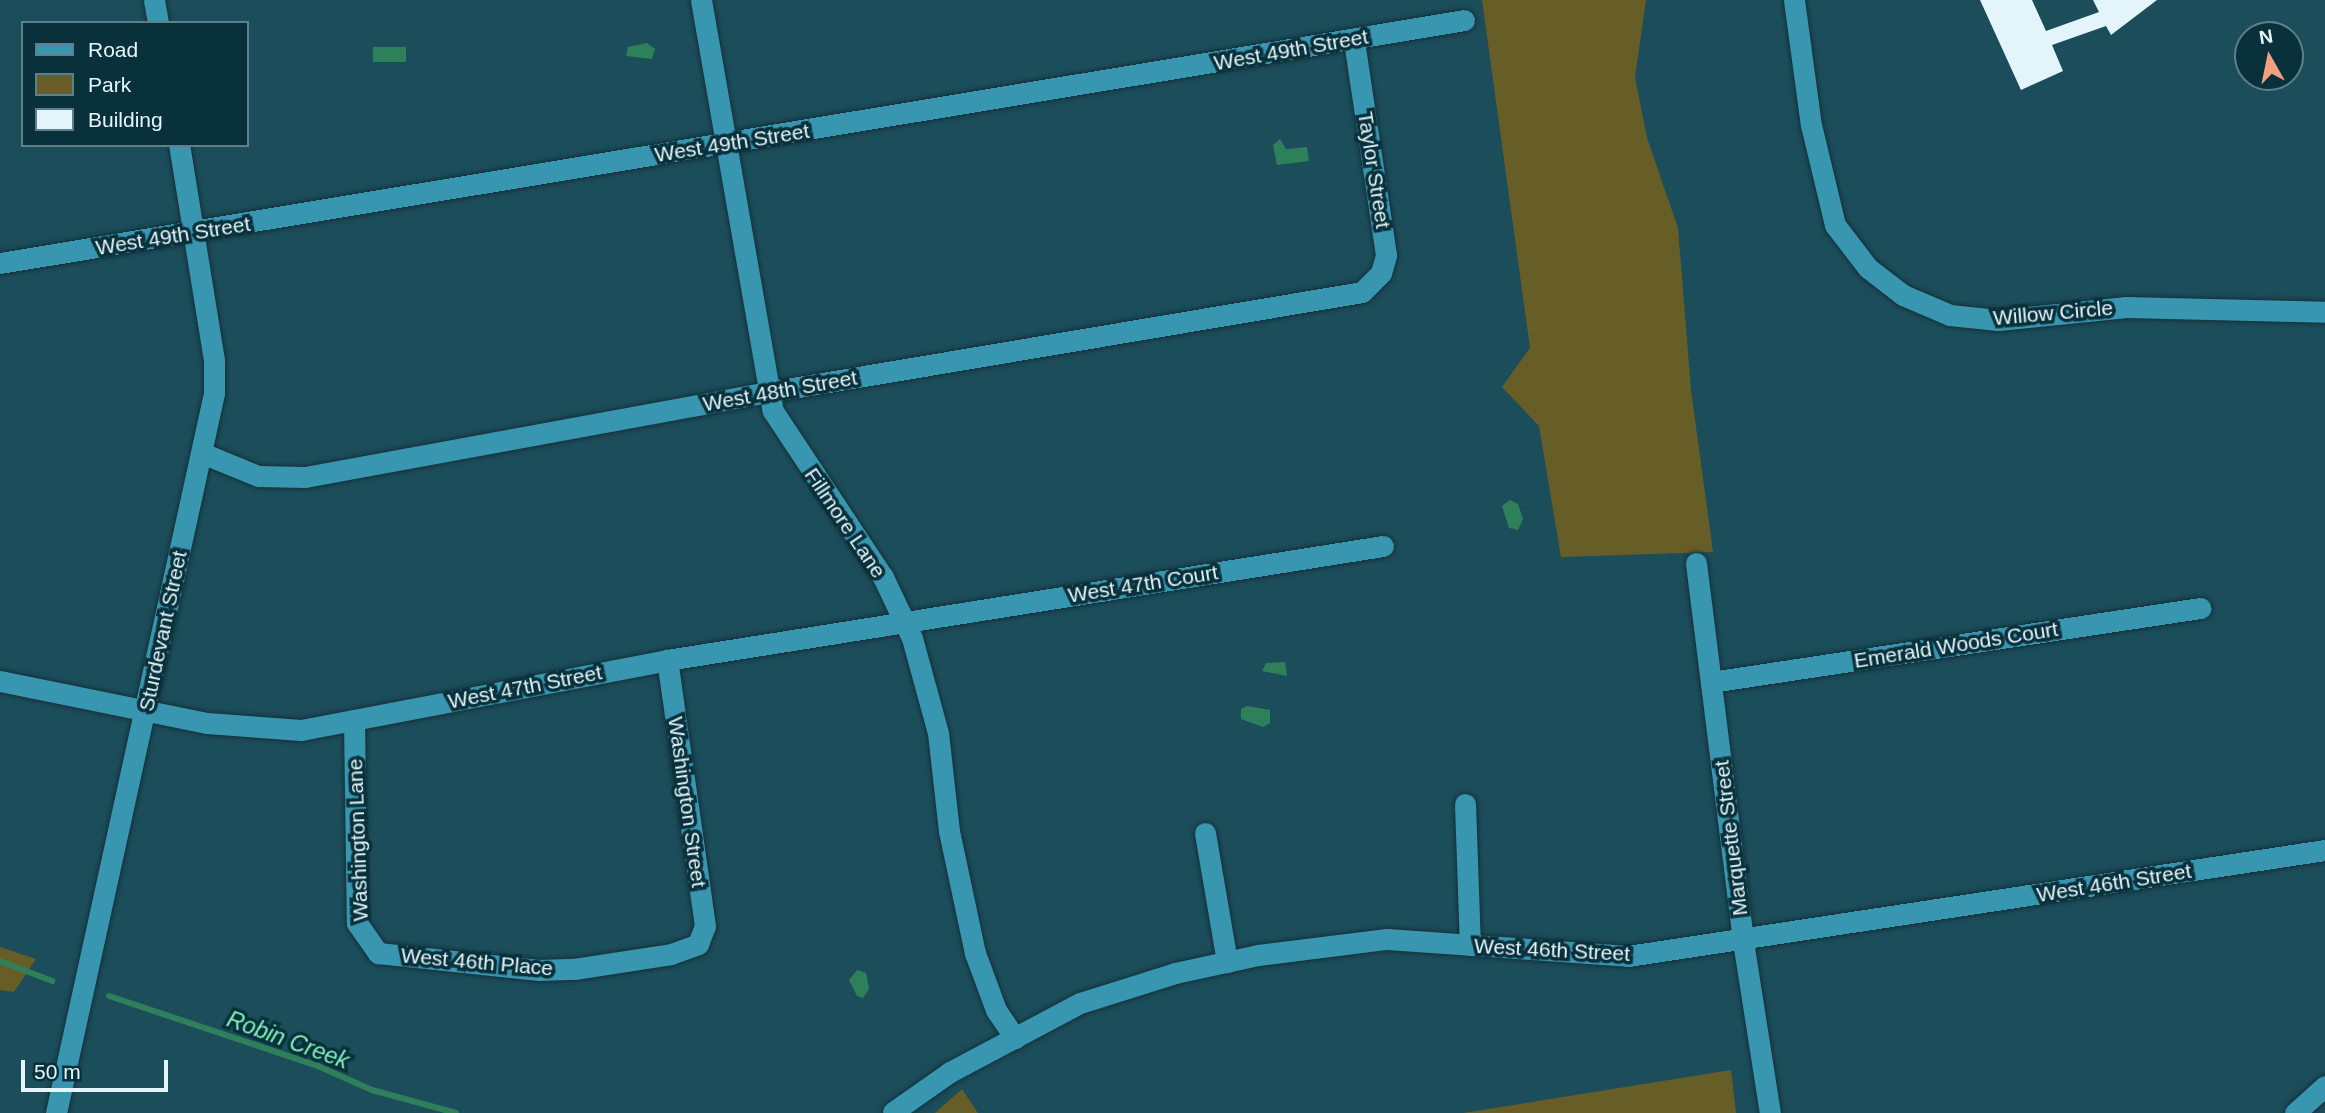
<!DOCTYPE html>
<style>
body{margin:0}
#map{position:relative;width:2325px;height:1113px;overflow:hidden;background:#1c4d5b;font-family:Helvetica,sans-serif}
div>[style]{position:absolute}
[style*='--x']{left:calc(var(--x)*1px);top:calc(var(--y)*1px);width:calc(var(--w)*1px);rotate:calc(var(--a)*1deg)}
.green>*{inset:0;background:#675e27}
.water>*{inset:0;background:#2e805b;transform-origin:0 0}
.stream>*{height:6px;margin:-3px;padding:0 3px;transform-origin:3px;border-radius:3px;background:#2e805b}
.building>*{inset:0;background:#e3f4fa}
.roads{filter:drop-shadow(0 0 2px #143139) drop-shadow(0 0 2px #143139)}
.minor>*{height:21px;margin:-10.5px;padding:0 10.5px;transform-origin:10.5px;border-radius:10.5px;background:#3996b1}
span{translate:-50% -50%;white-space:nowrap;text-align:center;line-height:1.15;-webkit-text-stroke:7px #09313c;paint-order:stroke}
.street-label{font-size:21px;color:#e5f5fb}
.water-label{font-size:23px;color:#81f0b8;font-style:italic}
.legend{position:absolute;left:21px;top:21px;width:228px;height:126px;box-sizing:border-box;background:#09313c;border:2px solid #617f88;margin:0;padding:9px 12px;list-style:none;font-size:21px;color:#e5f5fb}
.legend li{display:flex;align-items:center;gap:14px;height:35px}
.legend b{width:35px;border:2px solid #617f88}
.north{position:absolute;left:2234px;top:21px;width:70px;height:70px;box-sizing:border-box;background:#09313c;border:2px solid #617f88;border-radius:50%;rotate:351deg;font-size:19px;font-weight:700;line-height:28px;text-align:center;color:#e5f5fb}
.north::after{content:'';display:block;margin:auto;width:24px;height:32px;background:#f39f82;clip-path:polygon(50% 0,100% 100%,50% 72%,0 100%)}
.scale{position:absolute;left:21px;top:1060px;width:147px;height:32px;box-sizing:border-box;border:4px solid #e5f5fb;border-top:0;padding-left:9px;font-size:21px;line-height:24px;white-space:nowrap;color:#e5f5fb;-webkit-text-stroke:5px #09313c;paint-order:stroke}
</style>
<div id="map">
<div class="green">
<div style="clip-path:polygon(1482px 0,1646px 0,1635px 77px,1647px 138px,1678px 228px,1691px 390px,1713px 552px,1561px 557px,1539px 426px,1502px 387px,1530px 348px)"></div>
<div style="clip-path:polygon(0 947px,36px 959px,14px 992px,0 990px)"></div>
<div style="clip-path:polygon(1731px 1070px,1736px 1113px,1463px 1113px)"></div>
<div style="clip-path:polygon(962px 1089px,978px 1113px,935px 1113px)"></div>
</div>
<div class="water">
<div style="clip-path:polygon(647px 43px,655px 49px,652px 59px,626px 56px,628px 47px)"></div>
<div style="left:373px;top:47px;width:33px;height:15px"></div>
<div style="clip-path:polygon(1280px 139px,1286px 149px,1307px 147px,1309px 161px,1277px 165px,1273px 145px)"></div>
<div style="clip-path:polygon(1510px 500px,1518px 504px,1523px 519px,1518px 530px,1509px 528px,1502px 506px)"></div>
<div style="clip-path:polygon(1285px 662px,1287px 676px,1262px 671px,1266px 663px)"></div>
<div style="clip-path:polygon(1247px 706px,1270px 710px,1270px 723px,1263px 727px,1241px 719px,1241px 709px)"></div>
<div style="clip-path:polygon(857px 970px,866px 973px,869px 989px,863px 998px,857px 996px,849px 980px)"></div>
</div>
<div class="stream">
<div style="--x:0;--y:961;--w:56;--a:21"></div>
<div style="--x:109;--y:996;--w:220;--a:18.5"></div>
<div style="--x:318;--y:1066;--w:59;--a:24"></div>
<div style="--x:372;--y:1090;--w:87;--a:15.3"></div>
</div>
<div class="building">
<div style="clip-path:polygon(1980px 0,2032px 0,2046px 31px,2099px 12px,2093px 0,2157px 0,2111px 35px,2106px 26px,2052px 45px,2063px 71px,2021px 90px)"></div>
</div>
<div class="roads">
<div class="minor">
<div style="--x:154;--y:0;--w:23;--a:80"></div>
<div style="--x:701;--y:0;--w:417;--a:80.1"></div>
<div style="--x:773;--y:411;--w:199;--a:56.5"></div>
<div style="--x:883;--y:577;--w:68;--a:64.6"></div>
<div style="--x:912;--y:638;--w:98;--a:74.7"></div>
<div style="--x:938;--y:733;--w:99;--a:83.6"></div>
<div style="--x:949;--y:831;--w:125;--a:78"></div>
<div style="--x:975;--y:953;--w:61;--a:69.8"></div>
<div style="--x:996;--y:1010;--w:34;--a:56"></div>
<div style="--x:1794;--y:0;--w:126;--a:82.3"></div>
<div style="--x:1811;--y:125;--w:103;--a:76.5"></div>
<div style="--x:1835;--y:225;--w:54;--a:52.5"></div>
<div style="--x:1868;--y:268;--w:44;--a:37.6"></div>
<div style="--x:1903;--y:295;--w:51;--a:23.1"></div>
<div style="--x:1950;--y:315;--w:48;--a:5.9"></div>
<div style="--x:1998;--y:320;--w:129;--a:-5.8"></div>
<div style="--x:2126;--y:307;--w:199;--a:1.4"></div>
<div style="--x:0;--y:263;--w:1484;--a:-9.42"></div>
<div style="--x:202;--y:453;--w:61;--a:22.3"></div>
<div style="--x:258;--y:476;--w:47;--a:1.2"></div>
<div style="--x:305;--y:477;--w:472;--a:-10.4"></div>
<div style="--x:769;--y:392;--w:601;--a:-9.57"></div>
<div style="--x:1362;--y:292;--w:27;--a:-45"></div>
<div style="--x:1381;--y:273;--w:19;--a:-74"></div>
<div style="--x:1386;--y:255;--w:217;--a:-98.5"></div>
<div style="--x:1696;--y:563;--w:381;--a:82.9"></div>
<div style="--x:1743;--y:941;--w:174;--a:81.1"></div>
<div style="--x:0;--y:681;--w:211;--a:11.5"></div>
<div style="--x:207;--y:723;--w:94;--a:4.3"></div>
<div style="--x:301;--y:730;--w:373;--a:-10.8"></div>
<div style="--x:667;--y:660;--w:725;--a:-9.05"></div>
<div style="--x:1711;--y:682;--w:495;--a:-8.6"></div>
<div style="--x:354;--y:720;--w:203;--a:89.2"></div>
<div style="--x:357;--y:923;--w:37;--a:55"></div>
<div style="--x:378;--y:953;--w:162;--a:6"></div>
<div style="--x:539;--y:970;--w:35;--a:-2"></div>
<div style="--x:574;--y:969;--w:98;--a:-8.8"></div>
<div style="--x:671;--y:954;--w:29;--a:-20"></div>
<div style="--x:698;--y:944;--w:19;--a:-69"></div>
<div style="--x:705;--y:926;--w:269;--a:-98.1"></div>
<div style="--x:1465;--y:804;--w:141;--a:88"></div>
<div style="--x:1205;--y:833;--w:131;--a:80.3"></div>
<div style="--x:893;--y:1112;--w:70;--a:-35.1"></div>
<div style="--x:950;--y:1072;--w:147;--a:-28"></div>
<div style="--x:1080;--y:1003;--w:100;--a:-17.5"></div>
<div style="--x:1175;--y:973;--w:85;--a:-12.2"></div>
<div style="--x:1258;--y:955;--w:130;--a:-7.1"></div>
<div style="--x:1387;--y:939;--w:242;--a:4"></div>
<div style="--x:1628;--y:956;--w:705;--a:-8.65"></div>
<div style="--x:56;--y:1113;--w:737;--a:-77.62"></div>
<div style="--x:214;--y:393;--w:33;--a:-90"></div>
<div style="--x:214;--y:360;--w:218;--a:-99.2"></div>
<div style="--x:2295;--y:1113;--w:40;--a:-42"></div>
</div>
</div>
<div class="street-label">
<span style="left:1291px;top:50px;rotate:-10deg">West 49th Street</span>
<span style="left:732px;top:143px;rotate:-9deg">West 49th Street</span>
<span style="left:1374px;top:170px;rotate:81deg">Taylor Street</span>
<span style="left:173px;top:236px;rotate:-9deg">West 49th Street</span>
<span style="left:2053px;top:313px;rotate:-5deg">Willow Circle</span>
<span style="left:780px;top:391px;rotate:-10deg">West 48th Street</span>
<span style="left:845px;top:523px;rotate:56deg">Fillmore Lane</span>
<span style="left:1143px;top:584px;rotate:-9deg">West 47th Court</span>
<span style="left:163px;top:631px;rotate:-78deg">Sturdevant Street</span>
<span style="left:1956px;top:645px;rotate:-9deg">Emerald Woods Court</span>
<span style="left:525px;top:687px;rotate:-11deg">West 47th Street</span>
<span style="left:687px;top:802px;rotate:82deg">Washington Street</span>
<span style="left:1731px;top:838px;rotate:-97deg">Marquette Street</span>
<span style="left:358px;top:840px;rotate:-92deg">Washington Lane</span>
<span style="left:2114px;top:883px;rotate:-9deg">West 46th Street</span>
<span style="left:1552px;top:950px;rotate:3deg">West 46th Street</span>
<span style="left:477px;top:962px;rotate:5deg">West 46th Place</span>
</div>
<div class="water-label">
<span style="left:288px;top:1040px;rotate:20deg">Robin Creek</span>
</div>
<ul class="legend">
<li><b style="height:9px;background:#3996b1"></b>Road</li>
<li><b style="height:19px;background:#675e27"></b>Park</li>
<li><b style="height:19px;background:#e3f4fa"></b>Building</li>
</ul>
<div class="north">N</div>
<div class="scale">50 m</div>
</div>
